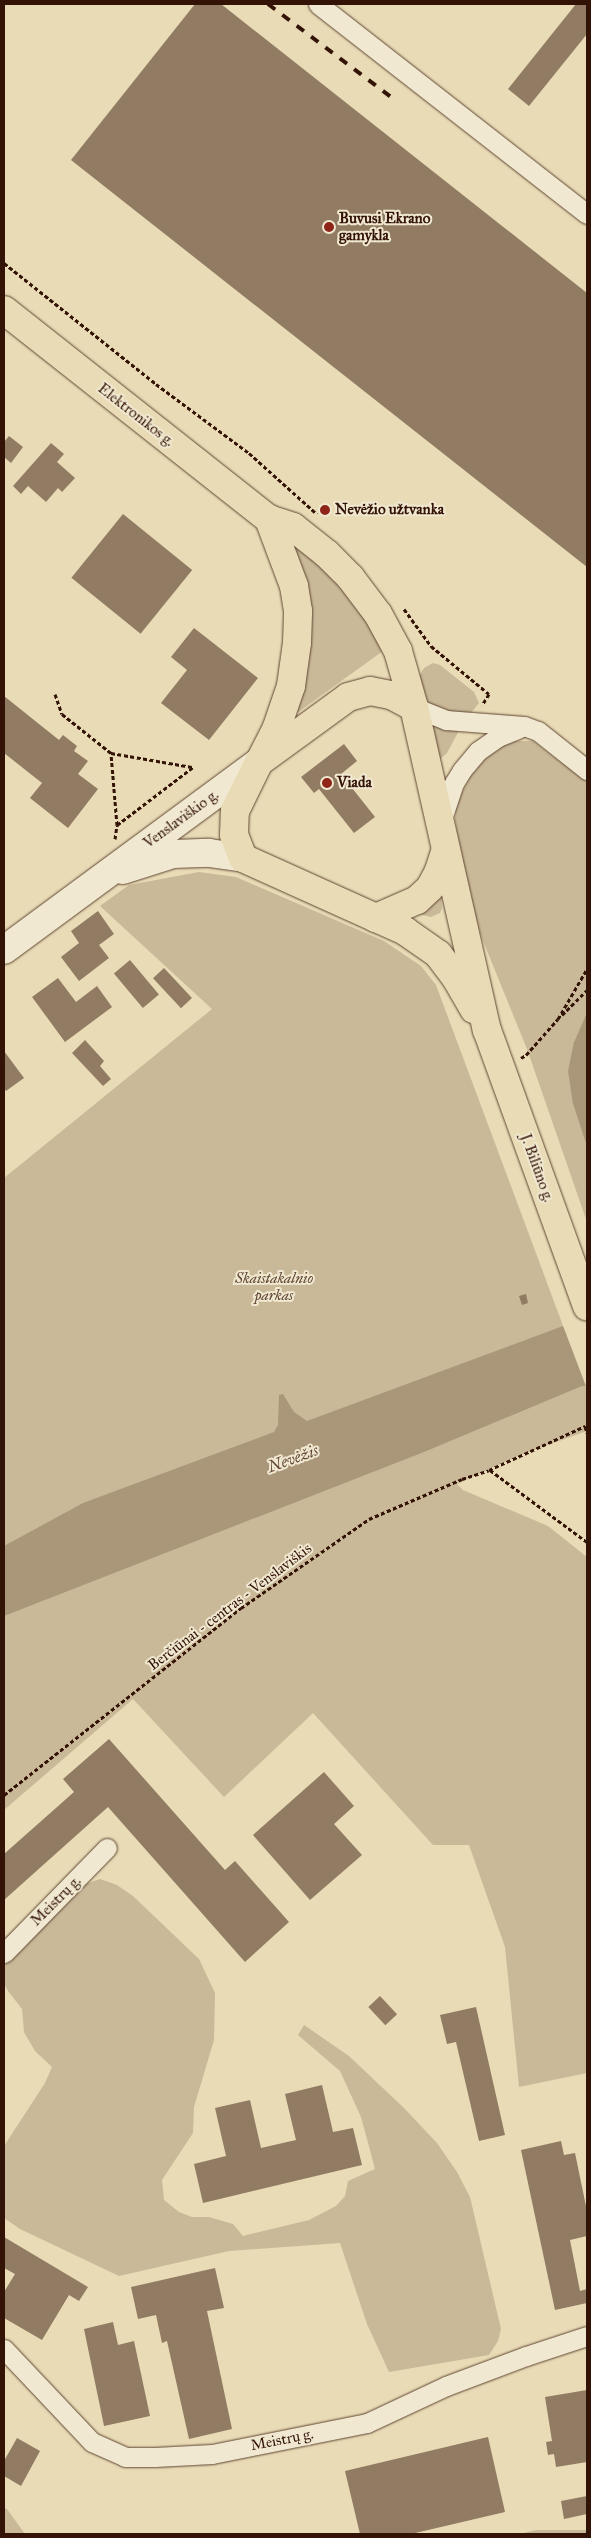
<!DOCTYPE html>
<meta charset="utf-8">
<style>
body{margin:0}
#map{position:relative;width:591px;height:2538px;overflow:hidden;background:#e8dbb6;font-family:"IM FELL Great Primer",serif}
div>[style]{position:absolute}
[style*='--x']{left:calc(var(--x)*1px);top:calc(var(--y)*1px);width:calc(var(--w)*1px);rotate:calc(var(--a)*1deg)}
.green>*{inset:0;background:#c9b998}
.water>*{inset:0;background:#aa977a}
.pier>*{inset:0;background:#e8dbb6}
.building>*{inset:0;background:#917b62;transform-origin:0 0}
.path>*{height:3px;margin-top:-1.5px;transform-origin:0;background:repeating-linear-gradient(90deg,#331306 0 4px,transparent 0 6.5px)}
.roads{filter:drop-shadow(0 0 1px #604532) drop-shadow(0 0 1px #604532)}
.street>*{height:19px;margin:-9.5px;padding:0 9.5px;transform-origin:9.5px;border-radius:9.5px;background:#f0e8d0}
.secondary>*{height:28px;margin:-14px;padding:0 14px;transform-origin:14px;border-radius:14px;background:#f0e8d0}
.primary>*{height:28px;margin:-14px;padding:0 14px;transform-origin:14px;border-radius:14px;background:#e8dbb6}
.rail>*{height:4px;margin-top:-2px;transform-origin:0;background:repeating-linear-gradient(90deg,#331306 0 9px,transparent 0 18px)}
.dots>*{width:14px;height:14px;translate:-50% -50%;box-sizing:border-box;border:2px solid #f0e8d0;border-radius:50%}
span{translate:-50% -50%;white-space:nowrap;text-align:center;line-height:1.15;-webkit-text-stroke:4px #f0e8d0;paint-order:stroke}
.poi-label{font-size:15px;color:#331306;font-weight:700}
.left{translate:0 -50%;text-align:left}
.street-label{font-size:15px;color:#331306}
.park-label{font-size:15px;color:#604532;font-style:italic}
.water-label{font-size:16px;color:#634834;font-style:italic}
.frame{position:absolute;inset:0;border:5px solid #331306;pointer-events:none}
</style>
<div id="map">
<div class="green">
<div style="clip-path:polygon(287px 533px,319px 562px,362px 611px,383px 651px,294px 715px,308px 665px,312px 629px,311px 615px)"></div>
<div style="clip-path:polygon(433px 663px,440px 665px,474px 692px,479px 703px,463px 723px,447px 753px,439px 760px,418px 678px,424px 668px)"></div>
<div style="clip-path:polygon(509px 741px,533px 741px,587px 782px,587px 1012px,574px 1042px,573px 1104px,587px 1147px,587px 1222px,527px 1049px,481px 936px,467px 884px,455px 821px,456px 804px,478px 761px,489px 751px)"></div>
<div style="clip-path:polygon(199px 872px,236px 877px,384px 941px,421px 966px,436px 985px,587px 1390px,587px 1431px,520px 1455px,457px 1484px,463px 1490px,548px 1526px,587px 1557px,587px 2073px,519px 2087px,505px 1947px,469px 1845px,433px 1845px,313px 1713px,224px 1797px,133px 1699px,4px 1810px,4px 1178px,212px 1009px,100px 906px,129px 885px)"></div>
<div style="clip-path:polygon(440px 882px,442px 908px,440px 913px,431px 917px,407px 911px)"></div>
<div style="clip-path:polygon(100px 1879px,117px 1885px,133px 1896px,199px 1959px,215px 1993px,214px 2040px,194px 2107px,193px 2133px,162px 2180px,164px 2200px,179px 2212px,192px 2217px,209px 2217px,233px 2224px,243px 2236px,309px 2220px,336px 2206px,345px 2196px,348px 2181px,375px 2169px,361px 2117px,340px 2071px,298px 2035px,304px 2025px,349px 2056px,404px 2108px,437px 2143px,457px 2172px,470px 2197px,501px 2329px,498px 2341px,489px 2355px,389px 2372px,367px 2324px,340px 2243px,229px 2251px,119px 2276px,20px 2229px,4px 2218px,4px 2146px,45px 2083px,52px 2067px,35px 2051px,24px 2032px,22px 2009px,8px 1991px,4px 1983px,4px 1964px,80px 1886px)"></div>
<div style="clip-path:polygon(4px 2508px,7px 2509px,25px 2534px,4px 2534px)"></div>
<div style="clip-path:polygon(536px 2530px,587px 2530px,587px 2534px,520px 2534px)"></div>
</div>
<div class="water">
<div style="clip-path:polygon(587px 1012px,587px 1147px,573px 1104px,568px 1071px,574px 1042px)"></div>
<div style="clip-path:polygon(587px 1302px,587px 1386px,582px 1386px,424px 1452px,4px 1616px,4px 1546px,83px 1503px,274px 1432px,278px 1425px,279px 1395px,283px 1394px,294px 1412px,307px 1421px,563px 1326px)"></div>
</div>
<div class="pier">
<div style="clip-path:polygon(587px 1300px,587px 1389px,562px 1323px)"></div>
</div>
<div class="building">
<div style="clip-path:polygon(195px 4px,221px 4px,587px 293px,587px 567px,71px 160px)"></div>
<div style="clip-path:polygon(576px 4px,587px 4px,587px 34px,529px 106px,508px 89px)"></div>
<div style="clip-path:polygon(9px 436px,23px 447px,11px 463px,4px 457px,4px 442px)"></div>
<div style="clip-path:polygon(51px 443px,64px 454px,57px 462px,75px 478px,62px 492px,58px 488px,46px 502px,28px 486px,21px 494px,13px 486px)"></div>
<div style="left:123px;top:514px;width:89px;height:82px;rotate:39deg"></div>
<div style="clip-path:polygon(194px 628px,258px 678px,209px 740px,161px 703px,187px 670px,171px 657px)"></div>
<div style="clip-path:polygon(4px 696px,59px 740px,63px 735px,77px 746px,74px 751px,88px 761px,78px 774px,98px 789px,68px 828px,30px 798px,42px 783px,4px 753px)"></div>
<div style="clip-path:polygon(344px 744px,357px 761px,341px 774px,375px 817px,354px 833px,319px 789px,314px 793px,301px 777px)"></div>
<div style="clip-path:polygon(98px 911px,114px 934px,99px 945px,109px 958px,79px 981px,61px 957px,79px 943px,71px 931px)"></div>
<div style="left:130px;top:960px;width:45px;height:21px;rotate:50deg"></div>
<div style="left:164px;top:968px;width:41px;height:15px;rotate:47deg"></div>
<div style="clip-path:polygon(58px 978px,76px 1002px,97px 986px,112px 1007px,65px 1042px,32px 997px)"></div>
<div style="clip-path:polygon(85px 1040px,104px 1061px,100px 1066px,111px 1079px,103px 1086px,72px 1053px)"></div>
<div style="clip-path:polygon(4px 1051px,24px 1078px,6px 1091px,4px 1088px)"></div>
<div style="clip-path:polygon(526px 1294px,528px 1303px,522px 1305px,519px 1296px)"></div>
<div style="clip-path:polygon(109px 1739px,225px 1870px,235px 1861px,289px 1922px,245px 1962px,108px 1807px,4px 1900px,4px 1854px,74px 1792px,63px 1779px)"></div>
<div style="clip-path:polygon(324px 1772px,354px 1806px,334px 1824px,362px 1855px,310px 1900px,253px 1835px)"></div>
<div style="left:380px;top:1996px;width:25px;height:16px;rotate:47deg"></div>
<div style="clip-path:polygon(476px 2007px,505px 2135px,479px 2141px,456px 2042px,447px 2044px,440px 2015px)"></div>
<div style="clip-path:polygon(322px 2085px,333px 2132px,353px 2128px,362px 2165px,203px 2203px,194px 2164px,226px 2156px,215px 2108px,250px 2100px,261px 2148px,296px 2140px,285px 2094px)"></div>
<div style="clip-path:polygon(561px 2141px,564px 2155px,575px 2153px,587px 2211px,587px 2236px,570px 2240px,580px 2291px,587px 2289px,587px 2303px,555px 2310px,521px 2150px)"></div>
<div style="clip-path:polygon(4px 2237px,88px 2287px,79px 2301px,69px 2295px,42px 2340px,4px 2318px,4px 2292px,15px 2274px,4px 2268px)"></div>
<div style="clip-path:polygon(215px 2268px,224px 2308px,207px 2311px,232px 2429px,189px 2439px,167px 2341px,162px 2343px,156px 2315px,138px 2319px,131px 2287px)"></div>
<div style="clip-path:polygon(113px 2322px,118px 2345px,134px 2341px,150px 2416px,104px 2426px,84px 2329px)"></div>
<div style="clip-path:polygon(587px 2390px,587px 2462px,556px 2467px,554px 2454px,548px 2455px,546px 2442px,552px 2441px,545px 2397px)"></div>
<div style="clip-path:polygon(488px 2437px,505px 2512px,411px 2534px,360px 2534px,345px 2471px)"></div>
<div style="clip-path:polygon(17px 2438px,40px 2451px,21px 2486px,4px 2476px,4px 2461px)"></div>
<div style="clip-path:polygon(587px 2496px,587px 2514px,564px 2519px,561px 2501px)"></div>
</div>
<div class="path">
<div style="--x:4;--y:263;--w:194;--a:38.5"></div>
<div style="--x:156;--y:384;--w:116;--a:36.6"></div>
<div style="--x:249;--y:453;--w:91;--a:41.9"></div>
<div style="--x:404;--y:609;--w:46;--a:53.9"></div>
<div style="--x:431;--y:646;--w:75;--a:39.6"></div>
<div style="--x:489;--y:694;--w:13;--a:122"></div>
<div style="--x:55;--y:694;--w:21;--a:71"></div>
<div style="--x:62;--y:714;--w:63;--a:38.5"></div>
<div style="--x:117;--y:825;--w:72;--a:-94.8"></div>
<div style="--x:111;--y:753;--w:82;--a:9.8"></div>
<div style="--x:115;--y:839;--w:14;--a:-82"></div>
<div style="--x:117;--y:825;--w:96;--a:-37.3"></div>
<div style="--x:562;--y:1015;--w:35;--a:-45"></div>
<div style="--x:521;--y:1058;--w:6;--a:-31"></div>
<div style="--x:526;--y:1055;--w:48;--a:-48.4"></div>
<div style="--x:558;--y:1019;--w:58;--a:-59.9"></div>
<div style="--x:490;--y:1470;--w:121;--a:36.6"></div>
<div style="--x:4;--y:1795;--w:302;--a:-38.3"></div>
<div style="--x:241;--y:1608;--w:156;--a:-34.8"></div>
<div style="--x:369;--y:1519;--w:101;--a:-23.3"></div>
<div style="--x:462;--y:1479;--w:28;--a:-18"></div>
<div style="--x:489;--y:1470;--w:106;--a:-24.6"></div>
<div style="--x:585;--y:1426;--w:7;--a:74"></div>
</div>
<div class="roads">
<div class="street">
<div style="--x:318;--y:4;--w:341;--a:38"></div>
<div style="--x:414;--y:707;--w:35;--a:22"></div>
<div style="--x:446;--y:720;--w:78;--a:4.4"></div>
<div style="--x:524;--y:726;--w:15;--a:20"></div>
<div style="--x:538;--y:731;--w:63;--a:38.5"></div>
<div style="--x:441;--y:822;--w:41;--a:-71.6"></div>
<div style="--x:454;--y:783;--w:15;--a:-58"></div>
<div style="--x:462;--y:770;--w:25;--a:-50"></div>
<div style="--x:478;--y:751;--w:24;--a:-35"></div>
<div style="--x:498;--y:737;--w:22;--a:-22"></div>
<div style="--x:4;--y:1953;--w:147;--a:-45.6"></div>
<div style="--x:4;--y:2349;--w:128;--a:46.6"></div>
<div style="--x:92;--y:2442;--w:36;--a:24"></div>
<div style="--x:125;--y:2457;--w:30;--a:0"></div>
<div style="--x:155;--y:2457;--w:57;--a:-3"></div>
<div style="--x:212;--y:2454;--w:158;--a:-11.3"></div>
<div style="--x:367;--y:2423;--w:87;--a:-25.1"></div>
<div style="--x:446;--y:2386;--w:85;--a:-20.6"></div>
<div style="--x:526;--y:2356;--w:64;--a:-18.2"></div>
</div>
<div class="secondary">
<div style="--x:123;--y:870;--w:52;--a:-17.7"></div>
<div style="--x:173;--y:854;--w:36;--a:-2"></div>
<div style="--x:209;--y:853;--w:34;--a:8"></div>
<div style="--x:4;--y:950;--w:317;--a:-36.4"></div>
</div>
<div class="primary">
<div style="--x:4;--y:310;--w:337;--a:38.3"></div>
<div style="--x:269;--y:519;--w:25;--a:18"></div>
<div style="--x:293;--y:527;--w:43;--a:38.5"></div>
<div style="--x:327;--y:554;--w:33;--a:45"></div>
<div style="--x:350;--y:577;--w:46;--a:52.9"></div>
<div style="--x:378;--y:614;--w:42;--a:61.6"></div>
<div style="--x:398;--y:651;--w:58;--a:74.1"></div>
<div style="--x:261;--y:759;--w:36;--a:-63"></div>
<div style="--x:277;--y:727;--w:43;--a:-71.1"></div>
<div style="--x:291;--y:686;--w:43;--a:-82.1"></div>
<div style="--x:297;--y:643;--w:32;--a:-88"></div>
<div style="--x:298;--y:611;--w:25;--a:-99"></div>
<div style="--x:294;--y:586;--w:72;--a:-110.5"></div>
<div style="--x:445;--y:852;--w:20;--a:108"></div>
<div style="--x:439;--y:871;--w:19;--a:118"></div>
<div style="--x:430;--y:888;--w:18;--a:137"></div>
<div style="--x:417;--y:900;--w:45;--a:156.3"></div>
<div style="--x:376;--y:918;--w:146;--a:-155.7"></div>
<div style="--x:243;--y:858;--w:25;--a:-111"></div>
<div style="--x:234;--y:835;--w:24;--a:-88"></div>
<div style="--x:235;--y:811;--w:55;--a:-63.9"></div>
<div style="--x:259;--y:762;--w:110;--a:-36.1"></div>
<div style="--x:348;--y:697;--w:23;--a:-15"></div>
<div style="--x:370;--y:691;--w:21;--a:11"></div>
<div style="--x:391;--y:695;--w:26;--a:28"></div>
<div style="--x:414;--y:707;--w:331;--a:77.3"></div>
<div style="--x:487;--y:1030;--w:294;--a:70.1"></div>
<div style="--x:376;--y:918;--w:32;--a:24"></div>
<div style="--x:405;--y:931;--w:40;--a:34.9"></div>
<div style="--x:438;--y:954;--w:30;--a:53"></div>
<div style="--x:456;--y:978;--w:36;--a:60"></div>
</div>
</div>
<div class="rail">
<div style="--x:268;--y:4;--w:154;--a:37.1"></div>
</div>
<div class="dots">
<div style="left:329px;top:227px;background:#8f2418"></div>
<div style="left:325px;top:510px;background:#8f2418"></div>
<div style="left:327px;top:783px;background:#8f2418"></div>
</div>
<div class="poi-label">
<span class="left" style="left:339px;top:227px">Buvusi Ekrano<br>gamykla</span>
<span class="left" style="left:335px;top:510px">Nevėžio užtvanka</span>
<span class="left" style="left:337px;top:783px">Viada</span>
</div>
<div class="street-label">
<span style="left:136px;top:415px;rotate:38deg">Elektronikos g.</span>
<span style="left:181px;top:819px;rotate:-36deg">Venslaviškio g.</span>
<span style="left:537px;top:1168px;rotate:70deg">J. Biliūno g.</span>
<span style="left:230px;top:1607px;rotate:-37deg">Berčiūnai - centras - Venslaviškis</span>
<span style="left:56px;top:1901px;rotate:-45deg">Meistrų g.</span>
<span style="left:282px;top:2440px;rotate:-11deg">Meistrų g.</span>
</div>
<div class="park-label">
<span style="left:274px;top:1287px">Skaistakalnio<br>parkas</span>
</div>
<div class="water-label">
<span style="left:293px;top:1459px;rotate:-20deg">Nevėžis</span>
</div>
<div class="frame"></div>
</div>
